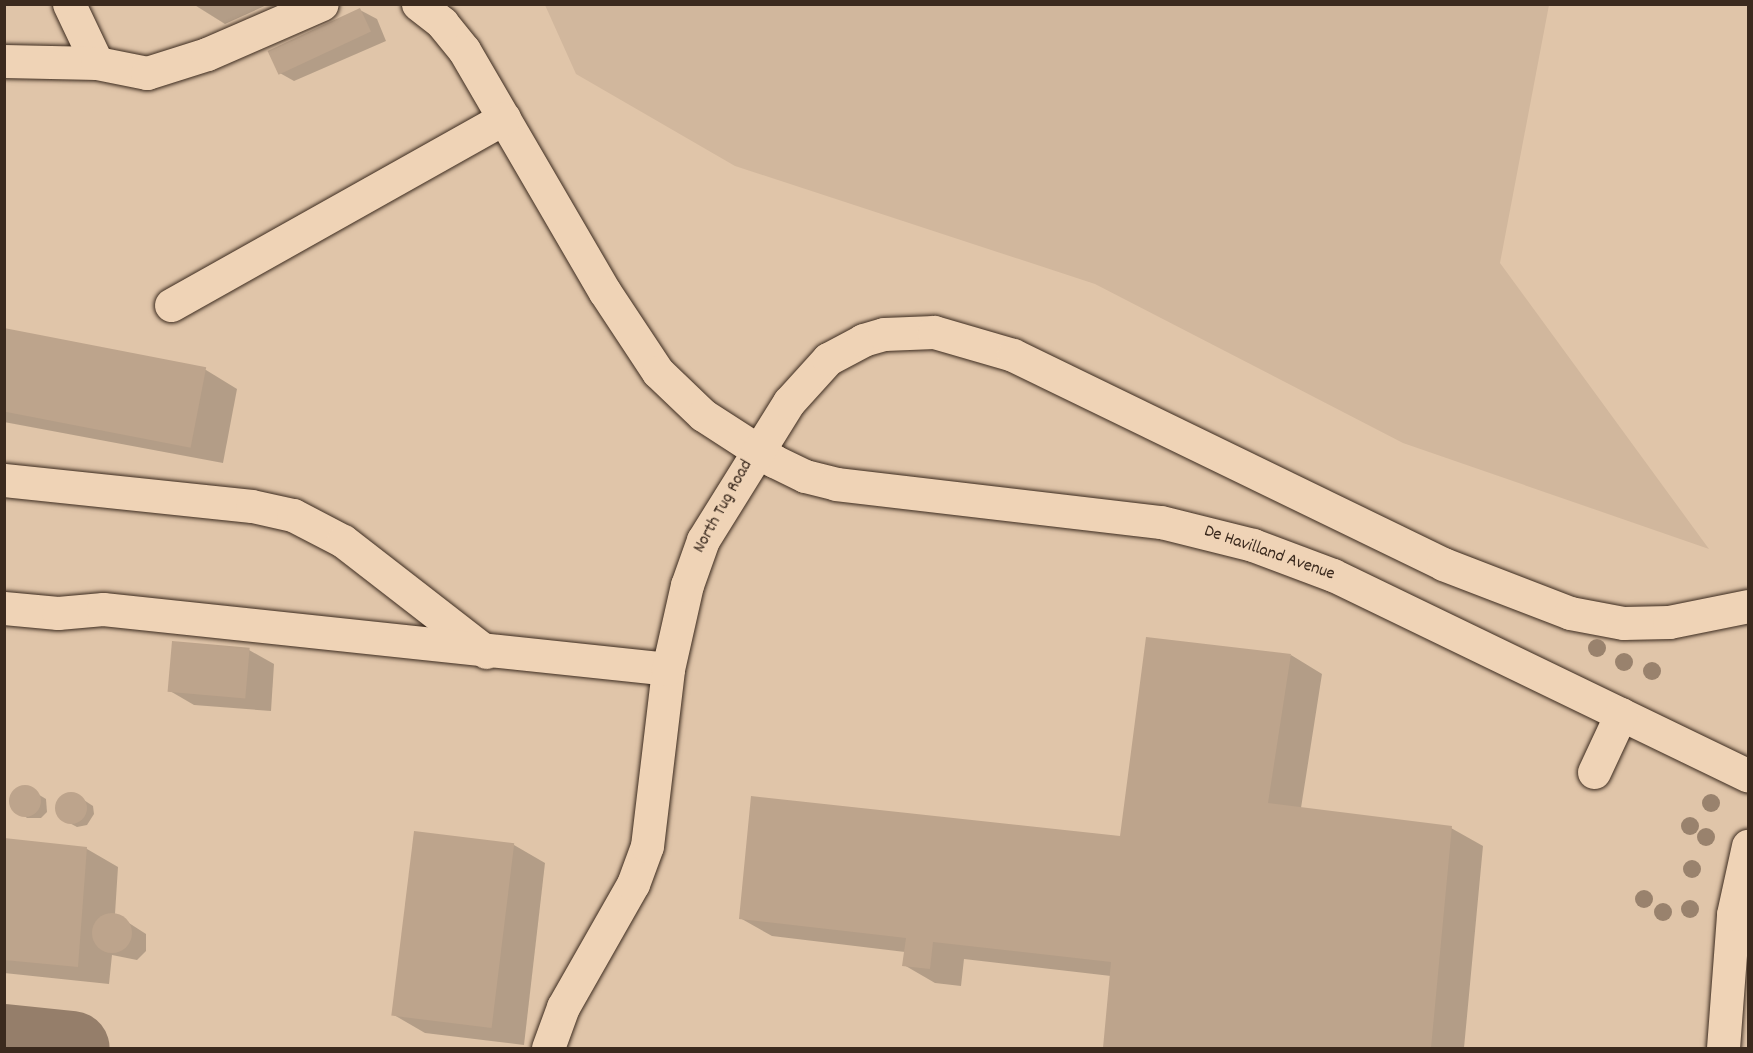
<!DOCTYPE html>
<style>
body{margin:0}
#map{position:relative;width:1753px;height:1053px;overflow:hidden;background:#efd3b6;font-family:Dekko,sans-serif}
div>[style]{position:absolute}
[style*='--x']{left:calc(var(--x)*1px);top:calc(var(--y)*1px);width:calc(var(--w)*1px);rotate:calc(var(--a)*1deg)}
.built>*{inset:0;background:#e0c5a9;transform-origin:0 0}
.green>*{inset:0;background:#d1b79d}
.shadow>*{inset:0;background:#0003}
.taxiway>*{height:75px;margin:-37.5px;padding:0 37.5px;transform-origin:37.5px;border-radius:37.5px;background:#957e6a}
.building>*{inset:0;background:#bda48c;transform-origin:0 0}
.round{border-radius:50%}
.roads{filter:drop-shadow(0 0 2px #3b2a1e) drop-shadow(0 0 2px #3b2a1e)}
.minor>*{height:33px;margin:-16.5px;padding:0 16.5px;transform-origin:16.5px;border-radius:16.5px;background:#efd3b6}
.trees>*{width:18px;height:18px;margin:-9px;border-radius:50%;background:#99826d}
span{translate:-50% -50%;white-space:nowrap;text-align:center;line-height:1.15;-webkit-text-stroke:4.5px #efd3b6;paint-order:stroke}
.street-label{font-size:18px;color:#3b2a1e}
.frame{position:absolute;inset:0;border:6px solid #3b2a1e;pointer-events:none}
</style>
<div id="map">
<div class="built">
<div style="left:5px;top:5px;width:1743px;height:1043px"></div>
</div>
<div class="green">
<div style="clip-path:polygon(545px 5px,1549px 5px,1500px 263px,1709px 549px,1403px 443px,1095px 284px,735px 166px,576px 74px)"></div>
</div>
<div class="shadow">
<div style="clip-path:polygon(193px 4px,269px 4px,225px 24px)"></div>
<div style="clip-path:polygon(360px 10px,377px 19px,386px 41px,294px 81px,278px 72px)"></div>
<div style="clip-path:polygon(4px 330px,206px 370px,237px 389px,223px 463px,4px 422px)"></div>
<div style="clip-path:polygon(249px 650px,274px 664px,271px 711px,194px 705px,170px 691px)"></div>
<div style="clip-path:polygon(1291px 655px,1322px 674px,1301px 808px,1451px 828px,1483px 846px,1464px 1048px,1104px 1048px,1111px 976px,964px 959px,961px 986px,935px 983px,904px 965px,905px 952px,772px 936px,740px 918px,1121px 837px)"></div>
<div style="clip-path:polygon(26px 787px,46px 799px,47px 812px,41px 818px,27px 818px,12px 806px,11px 797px,17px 789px)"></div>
<div style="clip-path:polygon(73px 793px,93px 806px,94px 814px,87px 825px,77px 827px,60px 818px,57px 803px,63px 795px)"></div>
<div style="clip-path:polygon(415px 833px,514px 845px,545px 863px,524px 1045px,425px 1033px,394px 1015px)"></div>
<div style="clip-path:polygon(4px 839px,87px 849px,118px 867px,115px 914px,146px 934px,146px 951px,137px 960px,112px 955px,109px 984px,4px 973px)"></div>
</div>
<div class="taxiway">
<div style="--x:4;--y:1041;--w:68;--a:5.9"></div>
</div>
<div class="building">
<div style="left:360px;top:8px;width:26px;height:102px;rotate:65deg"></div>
<div style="left:4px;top:328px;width:206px;height:82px;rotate:11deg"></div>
<div style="clip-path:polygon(1146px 637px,1291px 654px,1268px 803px,1452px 826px,1431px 1048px,1103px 1048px,1111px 962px,933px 942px,930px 969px,902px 966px,906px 938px,739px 919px,751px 796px,1120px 836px)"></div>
<div style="left:172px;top:641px;width:78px;height:51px;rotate:5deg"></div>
<div class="round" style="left:9px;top:785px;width:32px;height:32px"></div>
<div class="round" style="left:55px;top:792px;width:32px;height:32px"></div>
<div style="left:414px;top:831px;width:101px;height:186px;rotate:7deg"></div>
<div style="clip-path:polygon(4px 838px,87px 847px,78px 967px,4px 960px)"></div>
<div class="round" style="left:92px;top:913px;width:40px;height:40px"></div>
</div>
<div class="roads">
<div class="minor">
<div style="--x:69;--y:4;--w:65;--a:64.6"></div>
<div style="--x:418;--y:4;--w:31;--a:38"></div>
<div style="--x:442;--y:23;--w:35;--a:51"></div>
<div style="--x:464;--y:50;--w:280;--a:59.8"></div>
<div style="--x:605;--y:292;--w:96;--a:56.5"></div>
<div style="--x:658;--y:372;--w:62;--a:43.7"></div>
<div style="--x:703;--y:415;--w:85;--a:32.9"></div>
<div style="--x:774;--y:461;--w:34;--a:26"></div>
<div style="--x:805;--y:476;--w:32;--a:14"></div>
<div style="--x:836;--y:484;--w:327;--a:6.7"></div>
<div style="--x:1161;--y:522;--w:95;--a:14"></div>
<div style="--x:1253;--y:545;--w:85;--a:20.6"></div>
<div style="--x:1333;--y:575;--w:461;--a:25.8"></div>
<div style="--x:4;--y:61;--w:93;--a:1.2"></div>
<div style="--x:97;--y:63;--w:51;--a:11.3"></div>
<div style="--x:147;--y:73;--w:63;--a:-17.6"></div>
<div style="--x:207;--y:54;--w:125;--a:-23.5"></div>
<div style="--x:171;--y:305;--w:382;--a:-29.3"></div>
<div style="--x:4;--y:480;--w:249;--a:6"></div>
<div style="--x:252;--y:506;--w:42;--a:12.4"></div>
<div style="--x:293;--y:515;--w:56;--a:27.5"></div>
<div style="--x:343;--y:541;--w:181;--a:37.8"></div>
<div style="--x:4;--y:608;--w:54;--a:5.3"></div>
<div style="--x:58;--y:613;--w:45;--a:-5.1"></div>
<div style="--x:103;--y:609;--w:568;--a:6.06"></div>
<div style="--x:1594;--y:772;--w:64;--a:-65"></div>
<div style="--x:548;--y:1048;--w:44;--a:-69.9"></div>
<div style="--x:563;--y:1007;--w:142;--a:-60.4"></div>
<div style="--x:633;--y:884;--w:40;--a:-69.8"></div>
<div style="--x:647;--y:846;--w:178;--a:-83.2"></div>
<div style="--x:668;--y:669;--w:86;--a:-77.3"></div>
<div style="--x:687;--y:585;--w:48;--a:-70.4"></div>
<div style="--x:703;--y:540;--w:163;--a:-58.1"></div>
<div style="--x:789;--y:402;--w:58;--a:-47.8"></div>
<div style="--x:828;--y:359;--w:40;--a:-28"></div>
<div style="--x:863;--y:340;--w:22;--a:-16"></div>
<div style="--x:884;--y:334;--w:50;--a:-2.3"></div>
<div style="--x:934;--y:332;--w:82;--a:16.2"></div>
<div style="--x:1013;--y:355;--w:478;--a:25.9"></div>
<div style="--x:1443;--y:564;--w:136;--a:21.1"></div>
<div style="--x:1570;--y:613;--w:54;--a:10.7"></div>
<div style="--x:1623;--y:623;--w:46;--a:-1.2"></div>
<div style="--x:1669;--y:622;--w:81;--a:-11.4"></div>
<div style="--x:1723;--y:1048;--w:134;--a:-85.7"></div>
<div style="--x:1733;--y:914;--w:70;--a:-77.6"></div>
</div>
</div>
<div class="trees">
<div style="left:1597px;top:648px"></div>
<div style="left:1624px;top:662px"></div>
<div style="left:1652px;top:671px"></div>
<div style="left:1711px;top:803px"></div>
<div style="left:1690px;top:826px"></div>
<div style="left:1706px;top:837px"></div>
<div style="left:1692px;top:869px"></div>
<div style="left:1644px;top:899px"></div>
<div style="left:1690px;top:909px"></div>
<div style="left:1663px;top:912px"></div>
</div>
<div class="street-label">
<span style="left:724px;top:507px;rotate:-61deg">North Tug Road</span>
<span style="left:1269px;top:554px;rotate:19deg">De Havilland Avenue</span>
</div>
<div class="frame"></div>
</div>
